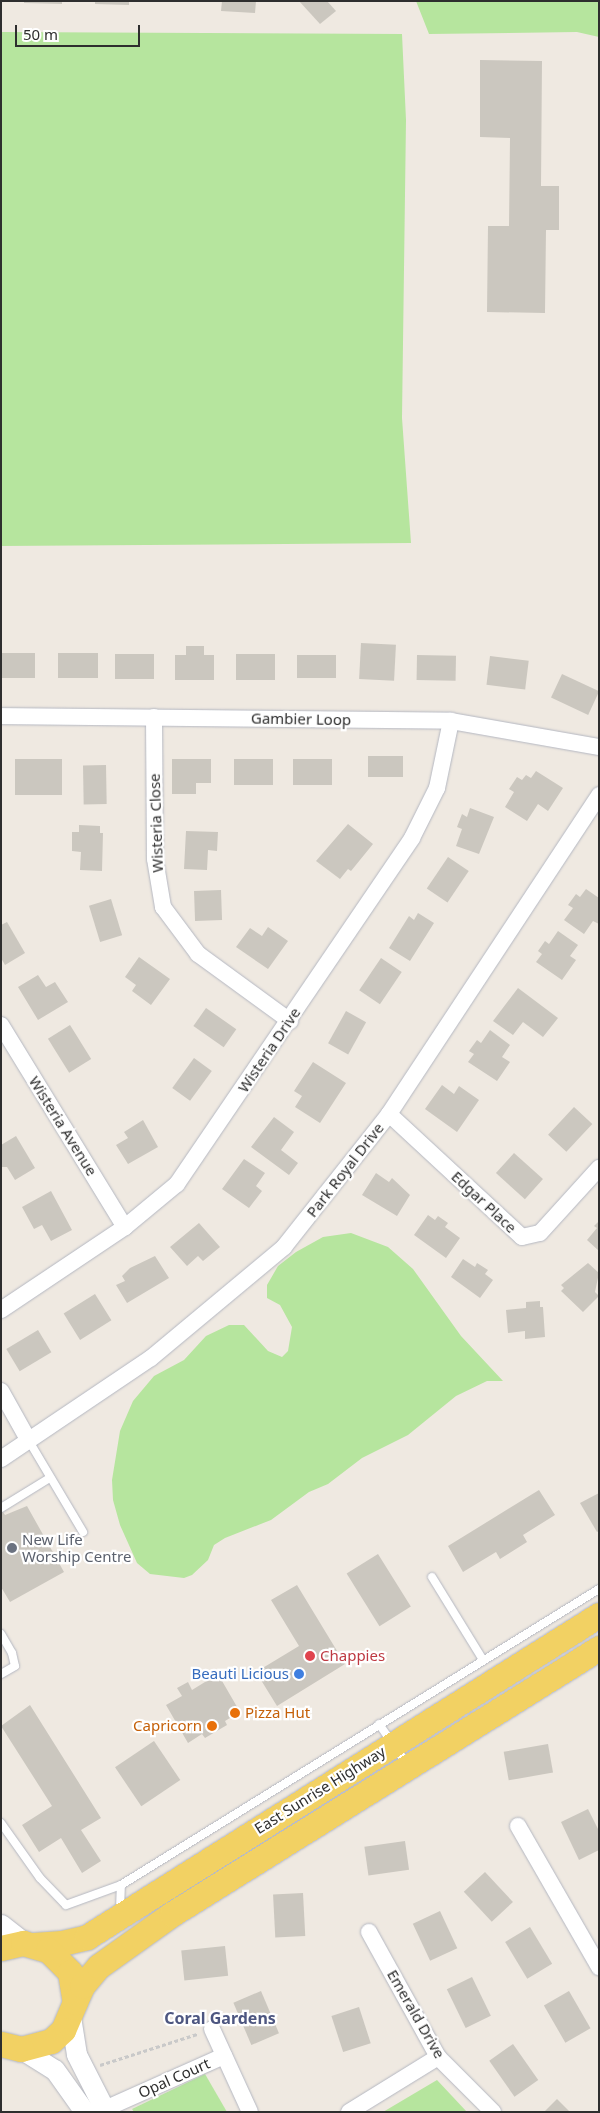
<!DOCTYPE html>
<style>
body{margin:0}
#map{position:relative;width:600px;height:2113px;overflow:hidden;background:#efe9e1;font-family:"Noto Sans",sans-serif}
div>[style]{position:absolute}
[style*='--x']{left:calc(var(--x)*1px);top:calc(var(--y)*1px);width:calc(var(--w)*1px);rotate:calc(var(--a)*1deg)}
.green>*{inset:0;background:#b6e59e}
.building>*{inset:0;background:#cbc7bf;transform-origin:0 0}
.path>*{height:3px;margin-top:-1.5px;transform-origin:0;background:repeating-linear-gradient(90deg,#c9c9c9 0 4px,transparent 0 6.5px)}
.roads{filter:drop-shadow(0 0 1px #b4b7c1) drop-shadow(0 0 1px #b4b7c1)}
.service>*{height:8px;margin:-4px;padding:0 4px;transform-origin:4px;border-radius:4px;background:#fff}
.minor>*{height:16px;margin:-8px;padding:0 8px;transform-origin:8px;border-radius:8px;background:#fff}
.tertiary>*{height:20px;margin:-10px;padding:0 10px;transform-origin:10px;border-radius:10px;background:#fff}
.secondary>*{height:22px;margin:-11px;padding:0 11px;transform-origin:11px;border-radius:11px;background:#fff}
.primary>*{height:25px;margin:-12.5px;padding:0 12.5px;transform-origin:12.5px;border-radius:12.5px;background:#f2d163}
.dots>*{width:14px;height:14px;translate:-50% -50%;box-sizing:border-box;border:2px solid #fff;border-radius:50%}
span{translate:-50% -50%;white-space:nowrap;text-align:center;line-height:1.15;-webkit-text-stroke:4.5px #fff;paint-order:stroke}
.street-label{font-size:15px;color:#2e2e2e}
.worship-label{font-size:15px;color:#5b616d}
.left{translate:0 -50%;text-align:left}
.health-label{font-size:15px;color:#be3a42}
.shop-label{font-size:15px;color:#366cbe}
.right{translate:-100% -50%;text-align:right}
.food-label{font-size:15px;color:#c56008}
.neighbourhood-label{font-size:16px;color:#4d5680;font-weight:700}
.frame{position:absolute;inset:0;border:2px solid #2e2e2e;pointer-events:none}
.scale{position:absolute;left:15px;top:25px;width:125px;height:22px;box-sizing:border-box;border:2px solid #2e2e2e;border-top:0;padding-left:6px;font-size:15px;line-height:18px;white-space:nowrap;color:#2e2e2e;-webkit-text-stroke:4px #fff;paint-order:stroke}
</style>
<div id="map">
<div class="green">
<div style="clip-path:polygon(416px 1px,599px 1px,599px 37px,577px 32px,429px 34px)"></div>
<div style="clip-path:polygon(1px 32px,402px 34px,406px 120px,402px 418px,411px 543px,1px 546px)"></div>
<div style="clip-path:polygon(351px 1233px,388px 1247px,413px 1269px,461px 1336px,503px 1381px,487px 1381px,456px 1396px,408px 1435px,362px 1458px,328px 1484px,309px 1492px,271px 1520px,225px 1538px,214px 1545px,208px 1560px,192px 1575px,184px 1578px,150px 1574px,137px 1563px,120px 1525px,113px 1500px,112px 1480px,120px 1431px,133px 1401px,154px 1376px,184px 1360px,206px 1336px,229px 1325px,244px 1325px,268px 1351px,282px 1357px,288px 1351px,292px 1327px,280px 1305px,267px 1298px,267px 1285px,278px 1266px,296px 1252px,323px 1237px)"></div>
<div style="clip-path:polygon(205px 2074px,227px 2112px,134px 2112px,132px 2109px)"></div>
<div style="clip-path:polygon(437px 2080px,467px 2112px,383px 2112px)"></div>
</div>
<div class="building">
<div style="clip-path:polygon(24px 1px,62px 1px,62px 4px,24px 3px)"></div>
<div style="clip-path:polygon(95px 1px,129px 1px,129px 5px,95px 4px)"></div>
<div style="clip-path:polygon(222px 1px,256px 1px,255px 13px,221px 11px)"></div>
<div style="clip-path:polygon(299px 1px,327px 1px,336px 11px,320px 24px)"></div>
<div style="clip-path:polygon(480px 60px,542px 61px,541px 186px,559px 186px,559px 230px,546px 230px,545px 313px,487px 312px,488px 226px,509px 226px,510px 138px,480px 137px)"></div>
<div style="left:361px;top:643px;width:35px;height:36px;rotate:3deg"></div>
<div style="clip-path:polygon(186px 646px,204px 646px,204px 655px,214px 655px,214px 680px,175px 680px,175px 655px,186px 655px)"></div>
<div style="left:1px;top:653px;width:34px;height:25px"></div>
<div style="left:58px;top:653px;width:40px;height:25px"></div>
<div style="left:115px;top:654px;width:39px;height:25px"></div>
<div style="left:236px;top:654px;width:39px;height:26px"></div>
<div style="left:297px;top:655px;width:39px;height:23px"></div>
<div style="left:417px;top:655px;width:39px;height:25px;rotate:1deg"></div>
<div style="left:490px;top:656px;width:39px;height:29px;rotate:7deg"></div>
<div style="left:562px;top:674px;width:41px;height:26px;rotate:25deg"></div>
<div style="left:368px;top:756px;width:35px;height:21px"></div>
<div style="left:15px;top:759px;width:47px;height:36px"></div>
<div style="clip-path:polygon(172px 759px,211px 759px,211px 783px,196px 783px,196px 794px,172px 794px)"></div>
<div style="left:234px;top:759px;width:39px;height:26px"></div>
<div style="left:293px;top:759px;width:39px;height:26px"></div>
<div style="left:106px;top:765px;width:39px;height:23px;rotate:89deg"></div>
<div style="clip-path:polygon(536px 771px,563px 788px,548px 811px,538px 804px,527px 821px,505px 807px,514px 792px,509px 789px,517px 777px,522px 780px,526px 775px,531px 778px)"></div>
<div style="clip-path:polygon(470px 808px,494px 817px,479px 854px,456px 846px,462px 829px,457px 827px,462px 814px,467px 817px)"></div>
<div style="clip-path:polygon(348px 824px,373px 844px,351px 871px,348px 869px,340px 879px,316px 861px)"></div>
<div style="clip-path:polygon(79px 825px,100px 826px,100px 833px,103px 833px,102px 871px,80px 870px,81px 852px,72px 851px,72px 832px,79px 832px)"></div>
<div style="clip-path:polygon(186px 831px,218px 832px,217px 851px,208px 850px,207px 870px,184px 869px)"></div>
<div style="left:448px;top:857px;width:25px;height:38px;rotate:34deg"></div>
<div style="clip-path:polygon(586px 889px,599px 898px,599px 924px,593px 921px,584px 934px,564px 920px,573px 908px,568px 905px,576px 894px,580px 897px)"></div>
<div style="left:221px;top:890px;width:30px;height:27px;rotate:88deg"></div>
<div style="left:111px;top:899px;width:38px;height:23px;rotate:73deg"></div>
<div style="clip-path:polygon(418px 913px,434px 923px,410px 961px,389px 948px,409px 916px,414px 920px)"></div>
<div style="clip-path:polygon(7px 922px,25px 953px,5px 965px,1px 958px,1px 925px)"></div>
<div style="clip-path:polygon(268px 927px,288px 941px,268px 969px,236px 947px,250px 928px,262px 936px)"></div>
<div style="clip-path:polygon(558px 931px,578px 945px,570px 956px,576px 960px,562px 980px,536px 962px,542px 954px,538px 951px,545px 941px,549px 944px)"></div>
<div style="clip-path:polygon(139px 957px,170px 979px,151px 1005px,132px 991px,136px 985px,125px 977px)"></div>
<div style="left:381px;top:958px;width:25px;height:39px;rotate:34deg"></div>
<div style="clip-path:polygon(38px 975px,46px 987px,55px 982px,68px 1002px,38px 1020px,18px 987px)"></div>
<div style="clip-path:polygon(518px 988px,558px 1018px,543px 1037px,523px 1022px,513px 1035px,493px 1021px)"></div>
<div style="left:206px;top:1008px;width:37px;height:22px;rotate:35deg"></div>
<div style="left:346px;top:1011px;width:23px;height:37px;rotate:29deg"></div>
<div style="left:70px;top:1025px;width:40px;height:26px;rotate:58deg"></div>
<div style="clip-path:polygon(490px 1030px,510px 1045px,502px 1057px,510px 1062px,497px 1081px,468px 1062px,474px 1054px,469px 1051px,477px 1040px,481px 1043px)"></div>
<div style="left:194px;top:1058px;width:22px;height:37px;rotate:36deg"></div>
<div style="clip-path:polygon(313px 1062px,346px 1083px,320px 1123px,295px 1107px,302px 1096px,294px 1091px)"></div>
<div style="clip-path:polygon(442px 1085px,454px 1094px,459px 1086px,479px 1100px,457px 1132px,425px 1109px)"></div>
<div style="left:574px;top:1107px;width:25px;height:38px;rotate:43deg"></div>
<div style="clip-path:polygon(274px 1117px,294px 1132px,281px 1150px,298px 1163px,289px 1175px,251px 1147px)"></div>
<div style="clip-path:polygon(143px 1120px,158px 1147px,128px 1164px,116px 1145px,128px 1138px,124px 1132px)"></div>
<div style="clip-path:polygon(16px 1136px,35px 1168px,15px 1180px,7px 1167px,1px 1167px,1px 1145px)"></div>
<div style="left:514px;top:1153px;width:39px;height:27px;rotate:42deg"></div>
<div style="clip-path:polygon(244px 1159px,265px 1173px,256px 1186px,262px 1191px,249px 1208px,222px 1189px)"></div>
<div style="clip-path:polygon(376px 1173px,389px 1182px,392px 1178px,410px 1195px,397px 1216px,362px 1195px)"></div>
<div style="clip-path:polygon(51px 1191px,72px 1230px,51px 1241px,42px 1225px,34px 1229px,22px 1207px)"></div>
<div style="clip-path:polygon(428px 1215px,435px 1220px,438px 1216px,448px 1223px,445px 1227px,460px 1238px,446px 1258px,414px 1235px)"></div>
<div style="clip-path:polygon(599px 1221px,599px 1251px,587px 1240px,597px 1228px,594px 1226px)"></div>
<div style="clip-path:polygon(199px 1223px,220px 1247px,203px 1261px,198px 1256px,187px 1266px,170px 1247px)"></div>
<div style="clip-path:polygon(155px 1256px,169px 1278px,127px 1303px,116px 1285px,125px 1281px,122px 1276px,130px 1268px)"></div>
<div style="clip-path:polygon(463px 1259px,475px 1267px,477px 1263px,488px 1270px,485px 1274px,493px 1280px,480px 1298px,451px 1277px)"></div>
<div style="clip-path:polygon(588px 1263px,599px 1273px,595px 1292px,599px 1296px,583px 1312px,561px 1291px,564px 1288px,561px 1285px)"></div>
<div style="left:95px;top:1294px;width:31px;height:37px;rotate:58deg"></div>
<div style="clip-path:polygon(540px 1301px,540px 1307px,543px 1307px,545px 1337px,525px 1339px,525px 1331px,508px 1333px,506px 1310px,526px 1308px,526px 1302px)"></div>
<div style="left:38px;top:1330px;width:26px;height:37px;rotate:59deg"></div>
<div style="clip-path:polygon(539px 1490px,555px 1515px,523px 1535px,527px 1542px,500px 1559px,496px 1552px,463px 1572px,448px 1546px)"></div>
<div style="clip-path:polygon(599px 1493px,599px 1531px,597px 1532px,580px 1503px)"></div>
<div style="clip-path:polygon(27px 1506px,64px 1572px,10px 1602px,1px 1587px,1px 1509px,5px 1515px)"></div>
<div style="left:378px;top:1554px;width:62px;height:37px;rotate:58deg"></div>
<div style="clip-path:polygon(297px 1585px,345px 1664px,277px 1706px,256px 1672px,299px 1646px,271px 1600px)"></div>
<div style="clip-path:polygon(218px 1674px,240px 1712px,225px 1721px,227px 1725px,205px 1738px,202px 1734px,188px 1743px,166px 1705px,182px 1696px,177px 1688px,188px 1682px,192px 1690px)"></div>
<div style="clip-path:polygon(30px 1705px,101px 1818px,81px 1830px,101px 1861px,82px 1873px,61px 1838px,39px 1852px,22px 1825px,52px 1806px,1px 1726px)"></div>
<div style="left:154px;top:1741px;width:47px;height:47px;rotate:56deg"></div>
<div style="left:548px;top:1744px;width:29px;height:45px;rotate:80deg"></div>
<div style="clip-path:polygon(588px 1809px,599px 1831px,599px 1850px,579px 1860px,561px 1822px)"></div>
<div style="left:405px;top:1841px;width:29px;height:41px;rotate:82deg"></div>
<div style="left:485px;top:1872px;width:41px;height:29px;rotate:47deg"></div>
<div style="left:303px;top:1893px;width:43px;height:30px;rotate:87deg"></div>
<div style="left:440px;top:1911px;width:41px;height:30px;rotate:65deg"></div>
<div style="left:530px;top:1927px;width:43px;height:29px;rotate:59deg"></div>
<div style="left:225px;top:1946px;width:30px;height:44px;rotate:84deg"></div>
<div style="left:472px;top:1977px;width:43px;height:28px;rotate:64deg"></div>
<div style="left:261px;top:1991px;width:46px;height:30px;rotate:67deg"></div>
<div style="left:569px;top:1991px;width:43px;height:29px;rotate:60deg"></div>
<div style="left:359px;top:2007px;width:38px;height:29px;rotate:72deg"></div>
<div style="left:513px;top:2044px;width:44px;height:29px;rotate:55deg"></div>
<div style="clip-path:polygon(557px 2099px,570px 2112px,544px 2112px)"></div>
</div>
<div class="path">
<div style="--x:100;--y:2065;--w:102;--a:-17.7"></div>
</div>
<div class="roads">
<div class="service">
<div style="--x:29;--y:1441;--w:106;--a:59.3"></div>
<div style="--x:1;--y:1508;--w:55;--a:-31.7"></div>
<div style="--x:432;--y:1577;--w:97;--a:58.4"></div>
<div style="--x:1;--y:1634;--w:22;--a:60"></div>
<div style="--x:12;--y:1653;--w:13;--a:77"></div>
<div style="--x:15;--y:1666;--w:16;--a:150"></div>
<div style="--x:379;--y:1724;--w:49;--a:55"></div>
<div style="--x:1;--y:1823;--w:67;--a:54.7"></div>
<div style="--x:40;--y:1878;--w:37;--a:46"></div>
<div style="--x:66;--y:1905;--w:59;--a:-20"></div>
<div style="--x:121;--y:1885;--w:562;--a:-31.77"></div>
<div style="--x:120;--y:1910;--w:25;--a:-88"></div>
</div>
<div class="minor">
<div style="--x:1;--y:716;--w:450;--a:0.6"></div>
<div style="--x:451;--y:721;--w:150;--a:10"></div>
<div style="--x:154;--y:717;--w:142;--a:89.6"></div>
<div style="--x:155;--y:859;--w:49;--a:80.5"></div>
<div style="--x:163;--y:907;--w:59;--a:53.3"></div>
<div style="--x:198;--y:954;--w:114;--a:36.1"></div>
<div style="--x:1;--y:1025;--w:237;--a:58.5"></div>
<div style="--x:389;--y:1114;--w:181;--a:42.8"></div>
<div style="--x:522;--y:1237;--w:18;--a:-13"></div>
<div style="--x:540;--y:1233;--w:88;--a:-47.8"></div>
<div style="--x:1;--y:1310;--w:149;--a:-33.8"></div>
<div style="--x:125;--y:1227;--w:67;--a:-39.6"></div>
<div style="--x:177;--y:1184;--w:418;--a:-55.8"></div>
<div style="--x:412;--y:838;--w:56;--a:-63.4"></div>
<div style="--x:437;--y:788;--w:68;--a:-78.2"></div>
<div style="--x:1;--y:1391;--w:57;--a:60.8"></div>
<div style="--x:1;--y:1459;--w:181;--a:-34"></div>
<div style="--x:151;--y:1358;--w:173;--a:-39.8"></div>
<div style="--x:284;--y:1247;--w:169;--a:-51.7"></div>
<div style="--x:389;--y:1114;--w:382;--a:-56.6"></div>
<div style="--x:518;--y:1826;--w:163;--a:60.1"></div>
<div style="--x:369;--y:1932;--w:143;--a:61.1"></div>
<div style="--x:438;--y:2057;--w:78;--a:45"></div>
<div style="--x:212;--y:2029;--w:91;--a:65.4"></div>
<div style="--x:98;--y:2112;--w:138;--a:-24"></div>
<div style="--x:349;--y:2112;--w:105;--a:-31.7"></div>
</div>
<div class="tertiary">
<div style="--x:71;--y:2017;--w:38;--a:81"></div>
<div style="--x:77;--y:2055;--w:64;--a:63"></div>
<div style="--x:21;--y:2049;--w:40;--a:32"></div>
<div style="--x:55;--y:2070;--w:52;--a:54.5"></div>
</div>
<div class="secondary">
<div style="--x:1;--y:1926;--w:28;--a:38"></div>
</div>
<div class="primary">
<div style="--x:34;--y:1945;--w:28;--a:-4"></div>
<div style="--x:62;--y:1943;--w:26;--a:-13"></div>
<div style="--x:87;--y:1937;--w:605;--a:-32.17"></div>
<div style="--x:1;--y:1948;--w:23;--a:-13"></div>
<div style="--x:23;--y:1943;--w:26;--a:16"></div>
<div style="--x:48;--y:1950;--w:31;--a:45"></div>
<div style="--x:70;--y:1972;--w:30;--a:81"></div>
<div style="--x:75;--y:2002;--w:30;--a:113"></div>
<div style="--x:63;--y:2030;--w:16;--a:137"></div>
<div style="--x:51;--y:2041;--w:31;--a:165"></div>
<div style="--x:21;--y:2049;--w:21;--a:-166"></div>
<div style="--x:75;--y:2002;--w:17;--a:-66"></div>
<div style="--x:82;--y:1986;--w:26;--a:-50"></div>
<div style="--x:99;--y:1966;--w:90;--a:-35.5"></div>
<div style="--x:172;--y:1914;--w:503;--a:-31.92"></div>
</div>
</div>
<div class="dots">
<div style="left:12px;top:1548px;background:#6b7280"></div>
<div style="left:310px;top:1656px;background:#e0444e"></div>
<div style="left:299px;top:1674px;background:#3f7fe0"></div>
<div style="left:235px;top:1713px;background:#e8710a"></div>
<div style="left:212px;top:1726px;background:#e8710a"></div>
</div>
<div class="street-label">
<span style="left:301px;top:719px;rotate:1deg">Gambier Loop</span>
<span style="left:156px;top:823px;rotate:-92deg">Wisteria Close</span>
<span style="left:269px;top:1050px;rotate:-56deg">Wisteria Drive</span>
<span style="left:63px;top:1126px;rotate:58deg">Wisteria Avenue</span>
<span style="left:345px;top:1170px;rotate:-52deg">Park Royal Drive</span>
<span style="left:484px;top:1202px;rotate:43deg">Edgar Place</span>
<span style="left:320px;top:1790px;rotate:-32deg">East Sunrise Highway</span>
<span style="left:416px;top:2014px;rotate:60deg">Emerald Drive</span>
<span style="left:174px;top:2078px;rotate:-24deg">Opal Court</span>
</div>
<div class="worship-label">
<span class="left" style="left:22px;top:1548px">New Life<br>Worship Centre</span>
</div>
<div class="health-label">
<span class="left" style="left:320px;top:1656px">Chappies</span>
</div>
<div class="shop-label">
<span class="right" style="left:289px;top:1674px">Beauti Licious</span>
</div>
<div class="food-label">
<span class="left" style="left:245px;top:1713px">Pizza Hut</span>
<span class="right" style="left:202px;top:1726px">Capricorn</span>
</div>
<div class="neighbourhood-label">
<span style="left:220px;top:2018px">Coral Gardens</span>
</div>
<div class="frame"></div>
<div class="scale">50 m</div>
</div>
